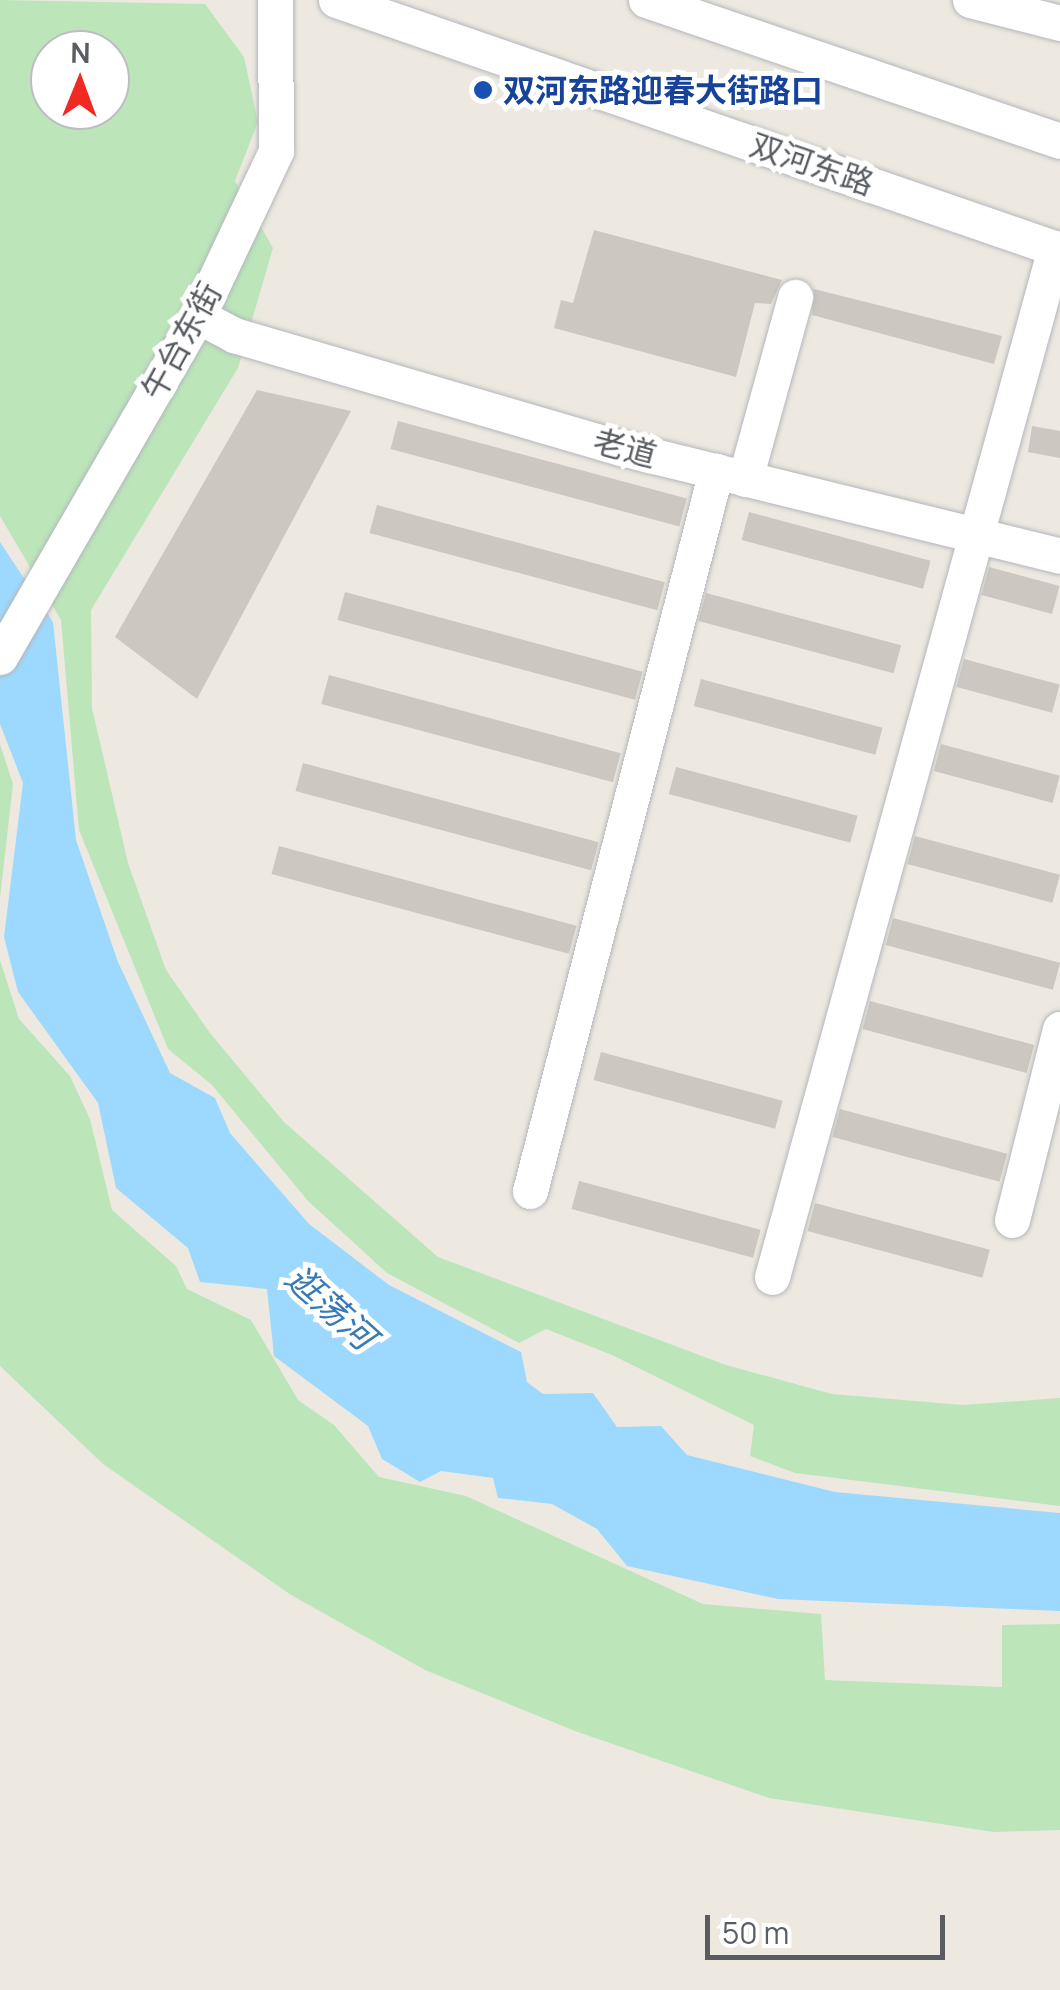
<!DOCTYPE html>
<meta charset="utf-8">
<style>
body{margin:0}
#map{position:relative;width:1060px;height:1990px;overflow:hidden;background:#ede9e0;font-family:Manrope,"Noto Sans SC",sans-serif}
div>[style]{position:absolute}
[style*='--x']{left:calc(var(--x)*1px);top:calc(var(--y)*1px);width:calc(var(--w)*1px);rotate:calc(var(--a)*1deg)}
.green>*{inset:0;background:#bce6ba}
.water>*{inset:0;background:#9dd9ff}
.building>*{inset:0;background:#ccc7c1;transform-origin:0 0}
.roads{filter:drop-shadow(0 0 2px #b3b7bb) drop-shadow(0 0 2px #b3b7bb)}
.minor>*{height:35px;margin:-17.5px;padding:0 17.5px;transform-origin:17.5px;border-radius:17.5px;background:#fff}
.dots>*{width:28px;height:28px;translate:-50% -50%;box-sizing:border-box;border:5px solid #fff;border-radius:50%}
span{translate:-50% -50%;white-space:nowrap;text-align:center;line-height:1.15;-webkit-text-stroke:10px #fff;paint-order:stroke}
.transit-label{font-size:32px;color:#164399;font-weight:700}
.left{translate:0 -50%;text-align:left}
.street-label{font-size:32px;color:#595d62}
.water-label{font-size:35px;color:#387ab5;font-style:italic}
.north{position:absolute;left:30px;top:30px;width:100px;height:100px;box-sizing:border-box;background:#fff;border:2px solid #bdbec0;border-radius:50%;rotate:1deg;font-size:28px;font-weight:700;line-height:40px;text-align:center;color:#595d62}
.north::after{content:'';display:block;margin:auto;width:35px;height:45px;background:#f02923;clip-path:polygon(50% 0,100% 100%,50% 72%,0 100%)}
.scale{position:absolute;left:705px;top:1915px;width:240px;height:45px;box-sizing:border-box;border:5px solid #595d62;border-top:0;padding-left:12px;font-size:30px;line-height:35px;white-space:nowrap;color:#595d62;-webkit-text-stroke:8px #fff;paint-order:stroke}
</style>
<div id="map">
<div class="green">
<div style="clip-path:polygon(evenodd,0 0,205px 4px,244px 57px,258px 122px,235px 181px,273px 248px,238px 368px,91px 610px,92px 708px,128px 863px,166px 970px,210px 1033px,284px 1122px,438px 1257px,726px 1365px,832px 1394px,963px 1405px,1060px 1398px,1060px 1506px,795px 1473px,750px 1456px,754px 1425px,612px 1355px,546px 1329px,519px 1343px,387px 1273px,308px 1201px,212px 1085px,168px 1049px,79px 830px,61px 620px,0 516px,0 0,50px 50px,110px 50px,110px 110px,50px 110px,50px 50px)"></div>
<div style="clip-path:polygon(0 744px,13px 784px,0 898px)"></div>
<div style="clip-path:polygon(0 960px,19px 1019px,70px 1076px,90px 1119px,112px 1210px,176px 1266px,187px 1289px,251px 1320px,298px 1400px,334px 1425px,379px 1477px,466px 1496px,703px 1604px,821px 1614px,825px 1680px,1002px 1687px,1002px 1625px,1060px 1624px,1060px 1830px,994px 1832px,769px 1798px,575px 1731px,425px 1670px,291px 1595px,103px 1464px,0 1366px)"></div>
</div>
<div class="water">
<div style="clip-path:polygon(0 542px,53px 622px,76px 840px,118px 962px,170px 1073px,215px 1098px,230px 1133px,309px 1224px,389px 1285px,521px 1352px,527px 1382px,543px 1394px,593px 1393px,617px 1427px,661px 1426px,687px 1455px,835px 1492px,1060px 1513px,1060px 1611px,778px 1599px,627px 1566px,597px 1529px,552px 1504px,498px 1498px,493px 1478px,441px 1471px,420px 1482px,382px 1459px,368px 1426px,274px 1356px,267px 1289px,200px 1282px,188px 1248px,116px 1188px,98px 1103px,18px 992px,4px 937px,23px 783px,0 724px)"></div>
</div>
<div class="building">
<div style="clip-path:polygon(594px 230px,782px 280px,771px 304px,755px 303px,736px 377px,554px 328px,561px 300px,573px 303px)"></div>
<div style="clip-path:polygon(814px 289px,1002px 336px,994px 364px,812px 315px)"></div>
<div style="clip-path:polygon(257px 390px,351px 411px,197px 699px,115px 637px)"></div>
<div style="left:398px;top:421px;width:299px;height:29px;rotate:15deg"></div>
<div style="clip-path:polygon(1032px 426px,1060px 431px,1060px 458px,1028px 452px)"></div>
<div style="left:377px;top:505px;width:298px;height:29px;rotate:15deg"></div>
<div style="left:749px;top:512px;width:188px;height:29px;rotate:15deg"></div>
<div style="left:989px;top:567px;width:73px;height:29px;rotate:15deg"></div>
<div style="left:345px;top:592px;width:308px;height:29px;rotate:15deg"></div>
<div style="left:706px;top:593px;width:202px;height:29px;rotate:15deg"></div>
<div style="left:964px;top:659px;width:99px;height:29px;rotate:15deg"></div>
<div style="left:329px;top:675px;width:302px;height:30px;rotate:15deg"></div>
<div style="left:701px;top:679px;width:188px;height:28px;rotate:15deg"></div>
<div style="left:941px;top:744px;width:123px;height:28px;rotate:15deg"></div>
<div style="left:303px;top:763px;width:306px;height:29px;rotate:15deg"></div>
<div style="left:676px;top:767px;width:188px;height:28px;rotate:15deg"></div>
<div style="left:915px;top:836px;width:150px;height:29px;rotate:15deg"></div>
<div style="left:279px;top:846px;width:308px;height:29px;rotate:15deg"></div>
<div style="left:893px;top:918px;width:173px;height:28px;rotate:15deg"></div>
<div style="left:870px;top:1001px;width:170px;height:29px;rotate:15deg"></div>
<div style="left:601px;top:1052px;width:188px;height:29px;rotate:15deg"></div>
<div style="left:840px;top:1109px;width:173px;height:29px;rotate:15deg"></div>
<div style="left:579px;top:1181px;width:188px;height:29px;rotate:15deg"></div>
<div style="left:815px;top:1203px;width:181px;height:29px;rotate:15deg"></div>
</div>
<div class="roads">
<div class="minor">
<div style="--x:336;--y:0;--w:766;--a:19.05"></div>
<div style="--x:646;--y:0;--w:437;--a:18.8"></div>
<div style="--x:970;--y:0;--w:93;--a:14.3"></div>
<div style="--x:198;--y:316;--w:41;--a:27.8"></div>
<div style="--x:234;--y:335;--w:403;--a:16.3"></div>
<div style="--x:621;--y:448;--w:452;--a:13.8"></div>
<div style="--x:745;--y:479;--w:189;--a:-74.6"></div>
<div style="--x:0;--y:657;--w:394;--a:-59.9"></div>
<div style="--x:198;--y:316;--w:183;--a:-64.7"></div>
<div style="--x:276;--y:151;--w:151;--a:-90.4"></div>
<div style="--x:530;--y:1191;--w:744;--a:-75.52"></div>
<div style="--x:1012;--y:1220;--w:197;--a:-75.9"></div>
<div style="--x:772;--y:1277;--w:1067;--a:-74.62"></div>
</div>
</div>
<div class="dots">
<div style="left:483px;top:90px;background:#1a4fb4"></div>
</div>
<div class="transit-label">
<span class="left" style="left:503px;top:90px">双河东路迎春大街路口</span>
</div>
<div class="street-label">
<span style="left:812px;top:164px;rotate:19deg">双河东路</span>
<span style="left:181px;top:341px;rotate:-61deg">午台东街</span>
<span style="left:625px;top:448px;rotate:15deg">老道</span>
</div>
<div class="water-label">
<span style="left:331px;top:1307px;rotate:42deg">逛荡河</span>
</div>
<div class="north">N</div>
<div class="scale">50 m</div>
</div>
